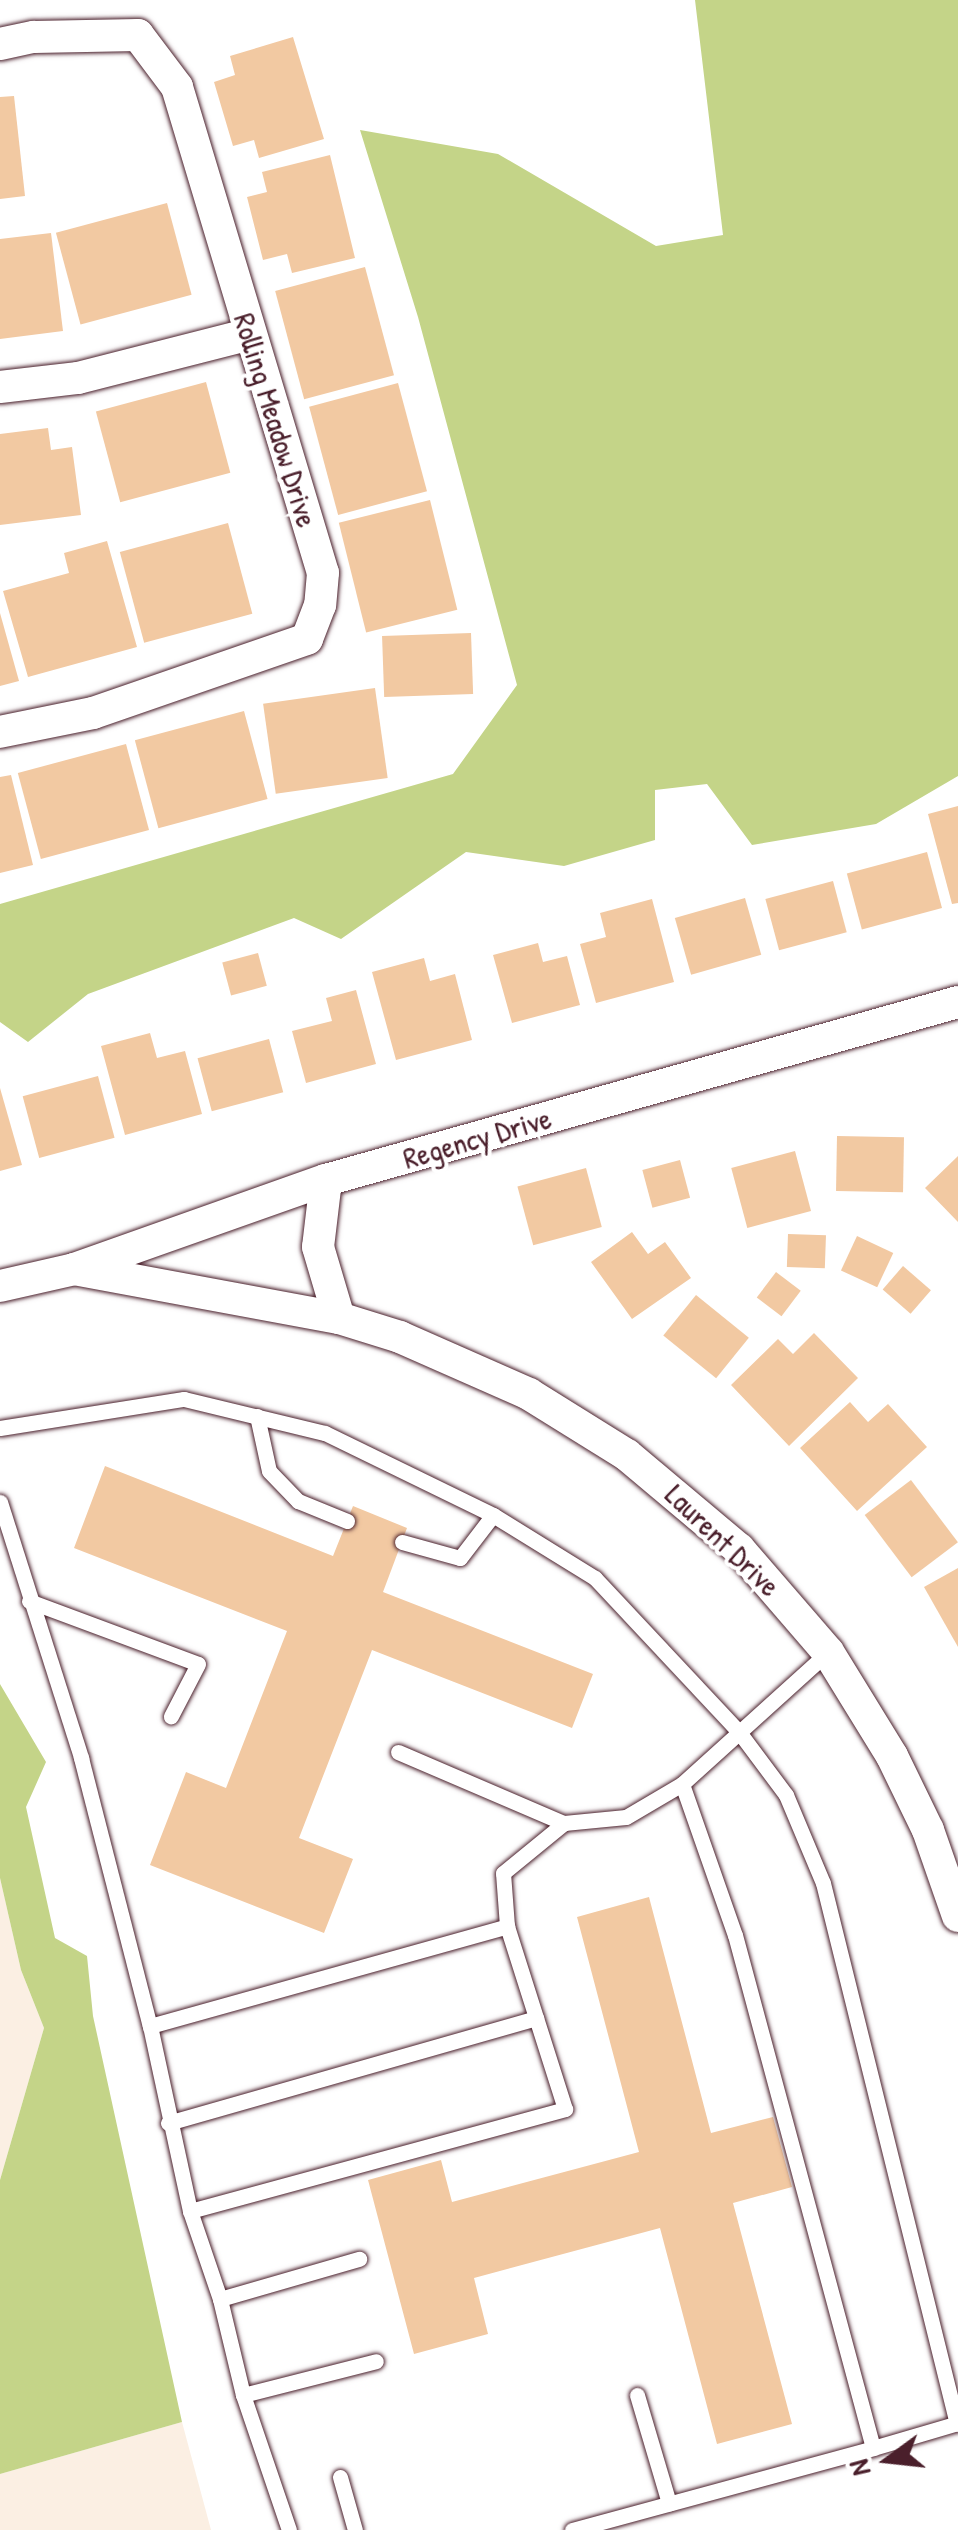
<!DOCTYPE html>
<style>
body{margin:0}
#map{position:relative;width:958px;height:2530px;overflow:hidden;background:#fff;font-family:"Patrick Hand",sans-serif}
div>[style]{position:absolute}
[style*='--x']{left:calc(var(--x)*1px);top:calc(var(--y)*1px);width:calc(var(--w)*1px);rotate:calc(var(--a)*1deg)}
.built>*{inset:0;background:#fbefe3}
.green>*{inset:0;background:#c4d488}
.building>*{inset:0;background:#f2c9a2;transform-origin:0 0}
.roads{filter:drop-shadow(0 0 2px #4a1f2b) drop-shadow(0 0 2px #4a1f2b)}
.service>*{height:15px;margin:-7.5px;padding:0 7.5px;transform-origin:7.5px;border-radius:7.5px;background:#fff}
.minor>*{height:32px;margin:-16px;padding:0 16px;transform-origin:16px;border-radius:16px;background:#fff}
span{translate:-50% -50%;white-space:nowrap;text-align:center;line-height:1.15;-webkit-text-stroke:8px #fff;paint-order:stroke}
.street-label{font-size:30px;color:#4a1f2b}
.north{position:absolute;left:838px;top:2410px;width:100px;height:100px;-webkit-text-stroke:8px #fff;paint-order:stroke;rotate:255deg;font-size:28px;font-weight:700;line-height:40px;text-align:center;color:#4a1f2b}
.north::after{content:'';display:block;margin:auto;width:35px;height:45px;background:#4a1f2b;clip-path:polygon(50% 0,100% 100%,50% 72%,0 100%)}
</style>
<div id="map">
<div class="built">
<div style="clip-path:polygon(0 1878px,21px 1970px,44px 2028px,0 2180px)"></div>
<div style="clip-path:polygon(182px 2422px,211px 2530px,0 2530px,0 2474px)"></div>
</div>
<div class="green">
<div style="clip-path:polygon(695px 0,958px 0,958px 776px,876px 824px,752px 845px,707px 784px,655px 790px,655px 840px,564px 866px,466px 852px,341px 939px,294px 918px,88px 994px,28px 1042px,0 1022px,0 904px,453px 774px,517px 685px,418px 317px,360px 130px,498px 154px,656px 246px,723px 235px)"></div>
<div style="clip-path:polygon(0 1684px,46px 1762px,26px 1807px,55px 1938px,87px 1956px,93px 2016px,182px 2422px,0 2474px,0 2180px,44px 2028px,21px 1970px,0 1878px)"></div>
</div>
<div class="building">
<div style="clip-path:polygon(293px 37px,324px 139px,259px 158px,254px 140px,233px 146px,214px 82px,235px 75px,230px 56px)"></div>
<div style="clip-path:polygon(14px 96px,25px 196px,0 199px,0 97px)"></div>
<div style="clip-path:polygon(330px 155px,355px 258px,292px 273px,287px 254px,263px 260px,247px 197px,267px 192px,262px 172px)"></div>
<div style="left:167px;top:203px;width:95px;height:115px;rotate:75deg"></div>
<div style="clip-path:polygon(51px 233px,63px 331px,0 339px,0 239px)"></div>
<div style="left:365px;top:267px;width:112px;height:93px;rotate:75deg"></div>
<div style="left:206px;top:382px;width:94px;height:114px;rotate:75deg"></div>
<div style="left:398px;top:383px;width:112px;height:92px;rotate:75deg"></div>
<div style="clip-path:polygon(48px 428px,51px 450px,72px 447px,81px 515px,0 525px,0 434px)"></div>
<div style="left:430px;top:500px;width:113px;height:94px;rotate:76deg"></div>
<div style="left:228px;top:523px;width:94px;height:112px;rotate:75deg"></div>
<div style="clip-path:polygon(107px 541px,137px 647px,28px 677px,3px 591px,69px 573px,64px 553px)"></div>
<div style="clip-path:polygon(0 613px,19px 681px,0 686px)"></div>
<div style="left:471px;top:633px;width:61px;height:89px;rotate:88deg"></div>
<div style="left:375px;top:688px;width:91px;height:113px;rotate:82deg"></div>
<div style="left:244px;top:711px;width:91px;height:113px;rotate:75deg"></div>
<div style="left:126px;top:744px;width:89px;height:112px;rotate:75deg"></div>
<div style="clip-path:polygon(11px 775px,33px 865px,0 873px,0 777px)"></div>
<div style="clip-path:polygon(958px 806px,958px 903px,952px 904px,928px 814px)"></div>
<div style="left:927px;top:852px;width:58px;height:83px;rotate:75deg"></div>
<div style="left:833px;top:881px;width:53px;height:70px;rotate:75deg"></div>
<div style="left:745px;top:898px;width:59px;height:73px;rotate:74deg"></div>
<div style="clip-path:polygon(652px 899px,674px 982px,596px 1003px,580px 944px,606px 937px,600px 913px)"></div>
<div style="clip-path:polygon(538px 943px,543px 962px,567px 956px,580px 1005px,512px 1023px,493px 955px)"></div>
<div style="left:258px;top:953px;width:34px;height:37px;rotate:75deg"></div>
<div style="clip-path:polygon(424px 958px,430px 981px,455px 974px,472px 1040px,396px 1060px,372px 972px)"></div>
<div style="clip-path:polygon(356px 990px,376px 1064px,306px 1083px,292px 1031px,332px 1021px,326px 998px)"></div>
<div style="clip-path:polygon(150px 1033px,157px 1058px,185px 1051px,202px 1114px,125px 1135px,101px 1046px)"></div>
<div style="left:269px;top:1039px;width:55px;height:74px;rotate:75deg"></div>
<div style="left:98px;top:1076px;width:64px;height:78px;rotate:75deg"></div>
<div style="clip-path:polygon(0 1088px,22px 1165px,0 1171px)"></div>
<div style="left:837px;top:1136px;width:67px;height:55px;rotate:1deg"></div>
<div style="left:795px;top:1151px;width:62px;height:66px;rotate:75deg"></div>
<div style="clip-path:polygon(958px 1156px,958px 1222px,925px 1188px)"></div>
<div style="left:680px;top:1160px;width:39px;height:39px;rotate:75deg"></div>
<div style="left:586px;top:1168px;width:61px;height:71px;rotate:75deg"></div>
<div style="clip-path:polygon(632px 1232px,648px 1254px,665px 1242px,691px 1278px,632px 1319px,591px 1262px)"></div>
<div style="left:788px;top:1234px;width:38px;height:33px;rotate:2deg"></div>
<div style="left:857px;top:1236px;width:40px;height:38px;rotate:25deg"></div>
<div style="left:903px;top:1266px;width:37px;height:31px;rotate:41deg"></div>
<div style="left:776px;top:1272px;width:31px;height:32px;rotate:37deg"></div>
<div style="left:696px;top:1295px;width:68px;height:52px;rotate:39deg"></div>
<div style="clip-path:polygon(814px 1333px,858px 1378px,789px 1446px,731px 1385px,778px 1339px,793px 1354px)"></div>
<div style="clip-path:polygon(850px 1402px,868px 1422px,888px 1404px,927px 1447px,857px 1511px,800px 1448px)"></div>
<div style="clip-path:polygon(105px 1466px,333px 1556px,353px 1506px,407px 1528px,383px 1592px,593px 1674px,572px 1728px,372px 1650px,299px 1838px,353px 1859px,324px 1933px,150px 1865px,186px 1772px,226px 1788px,287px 1631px,74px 1548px)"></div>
<div style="left:911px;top:1480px;width:78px;height:58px;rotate:53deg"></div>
<div style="clip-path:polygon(958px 1568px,958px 1647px,924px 1587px)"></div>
<div style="clip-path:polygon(649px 1897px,711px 2133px,773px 2117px,792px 2187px,733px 2203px,792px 2424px,717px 2444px,660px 2228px,474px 2278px,488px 2334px,414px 2354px,368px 2180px,441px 2160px,452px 2202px,639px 2152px,577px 1917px)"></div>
</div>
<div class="roads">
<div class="service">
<div style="--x:257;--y:1416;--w:56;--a:77.7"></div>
<div style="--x:269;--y:1471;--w:42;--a:46"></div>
<div style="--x:298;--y:1501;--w:53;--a:22.2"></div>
<div style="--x:0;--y:1428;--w:186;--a:-9"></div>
<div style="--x:184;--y:1399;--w:145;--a:13.6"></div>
<div style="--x:325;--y:1433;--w:187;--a:26"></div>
<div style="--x:493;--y:1515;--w:120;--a:31.7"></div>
<div style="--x:595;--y:1578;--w:211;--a:46.9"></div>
<div style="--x:739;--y:1732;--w:79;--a:53.3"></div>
<div style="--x:786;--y:1795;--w:95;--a:67.2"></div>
<div style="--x:823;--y:1883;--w:557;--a:76.09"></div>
<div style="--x:0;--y:1502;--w:269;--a:72.4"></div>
<div style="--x:81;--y:1758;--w:277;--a:75.6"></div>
<div style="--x:402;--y:1542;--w:60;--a:15.4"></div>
<div style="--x:460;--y:1558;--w:54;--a:-52.5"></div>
<div style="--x:29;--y:1601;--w:180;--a:20.4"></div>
<div style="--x:198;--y:1664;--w:59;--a:117.4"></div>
<div style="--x:828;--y:1652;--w:197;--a:137.9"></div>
<div style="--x:682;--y:1784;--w:160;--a:70.7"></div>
<div style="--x:735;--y:1935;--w:531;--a:74.94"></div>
<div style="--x:873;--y:2448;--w:89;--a:-16.4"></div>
<div style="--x:398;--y:1752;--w:181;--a:23.2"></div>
<div style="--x:564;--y:1823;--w:62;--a:-5.5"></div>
<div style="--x:626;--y:1817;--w:65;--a:-30.5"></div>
<div style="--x:168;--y:2123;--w:383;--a:-15.9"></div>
<div style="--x:190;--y:2211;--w:389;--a:-15.2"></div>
<div style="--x:565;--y:2109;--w:192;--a:-107.6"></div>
<div style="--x:507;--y:1926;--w:53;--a:-94.3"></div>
<div style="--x:503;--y:1873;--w:79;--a:-39.3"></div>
<div style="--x:220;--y:2299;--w:145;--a:-16.1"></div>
<div style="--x:243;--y:2395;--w:137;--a:-14.3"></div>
<div style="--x:637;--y:2395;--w:113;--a:73.5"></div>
<div style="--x:340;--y:2477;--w:55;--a:74.2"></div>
<div style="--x:289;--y:2530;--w:143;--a:-108.8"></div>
<div style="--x:243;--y:2395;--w:99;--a:-103.5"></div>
<div style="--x:220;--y:2299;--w:93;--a:-108.8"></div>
<div style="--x:190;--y:2211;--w:189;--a:-102.2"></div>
<div style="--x:150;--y:2026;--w:371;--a:-15.6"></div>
<div style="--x:572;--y:2530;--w:312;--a:-15.2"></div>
</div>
<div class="minor">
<div style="--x:0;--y:44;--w:35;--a:-12"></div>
<div style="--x:34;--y:37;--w:104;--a:-1.1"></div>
<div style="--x:138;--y:35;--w:65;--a:53.1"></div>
<div style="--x:177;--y:87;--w:507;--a:73.28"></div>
<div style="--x:323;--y:573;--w:32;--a:95"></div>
<div style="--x:320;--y:605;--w:36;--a:111"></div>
<div style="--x:307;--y:639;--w:226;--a:160.9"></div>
<div style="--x:93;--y:713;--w:95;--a:168.5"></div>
<div style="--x:0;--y:387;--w:79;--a:-6.6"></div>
<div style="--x:78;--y:378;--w:178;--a:-14.3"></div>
<div style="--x:326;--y:1180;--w:67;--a:96.8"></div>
<div style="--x:318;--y:1247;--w:74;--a:73.5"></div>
<div style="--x:74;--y:1269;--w:269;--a:10.5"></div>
<div style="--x:339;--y:1318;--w:64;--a:17.3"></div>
<div style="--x:400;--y:1337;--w:141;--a:23.8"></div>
<div style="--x:529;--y:1394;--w:115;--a:31.9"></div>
<div style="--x:627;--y:1455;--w:146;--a:40"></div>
<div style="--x:739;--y:1549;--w:136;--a:49.2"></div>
<div style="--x:828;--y:1652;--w:122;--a:58.4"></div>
<div style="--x:892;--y:1756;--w:82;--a:64.1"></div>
<div style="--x:928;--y:1830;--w:91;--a:70.8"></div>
<div style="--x:0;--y:1286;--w:76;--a:-12.9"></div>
<div style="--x:74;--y:1269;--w:267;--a:-19.5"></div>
<div style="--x:326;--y:1180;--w:657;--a:-15.73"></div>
</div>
</div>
<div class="street-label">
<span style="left:276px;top:420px;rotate:73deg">Rolling Meadow Drive</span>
<span style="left:477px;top:1138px;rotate:-16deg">Regency Drive</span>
<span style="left:723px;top:1540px;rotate:44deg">Laurent Drive</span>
</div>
<div class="north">N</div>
</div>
